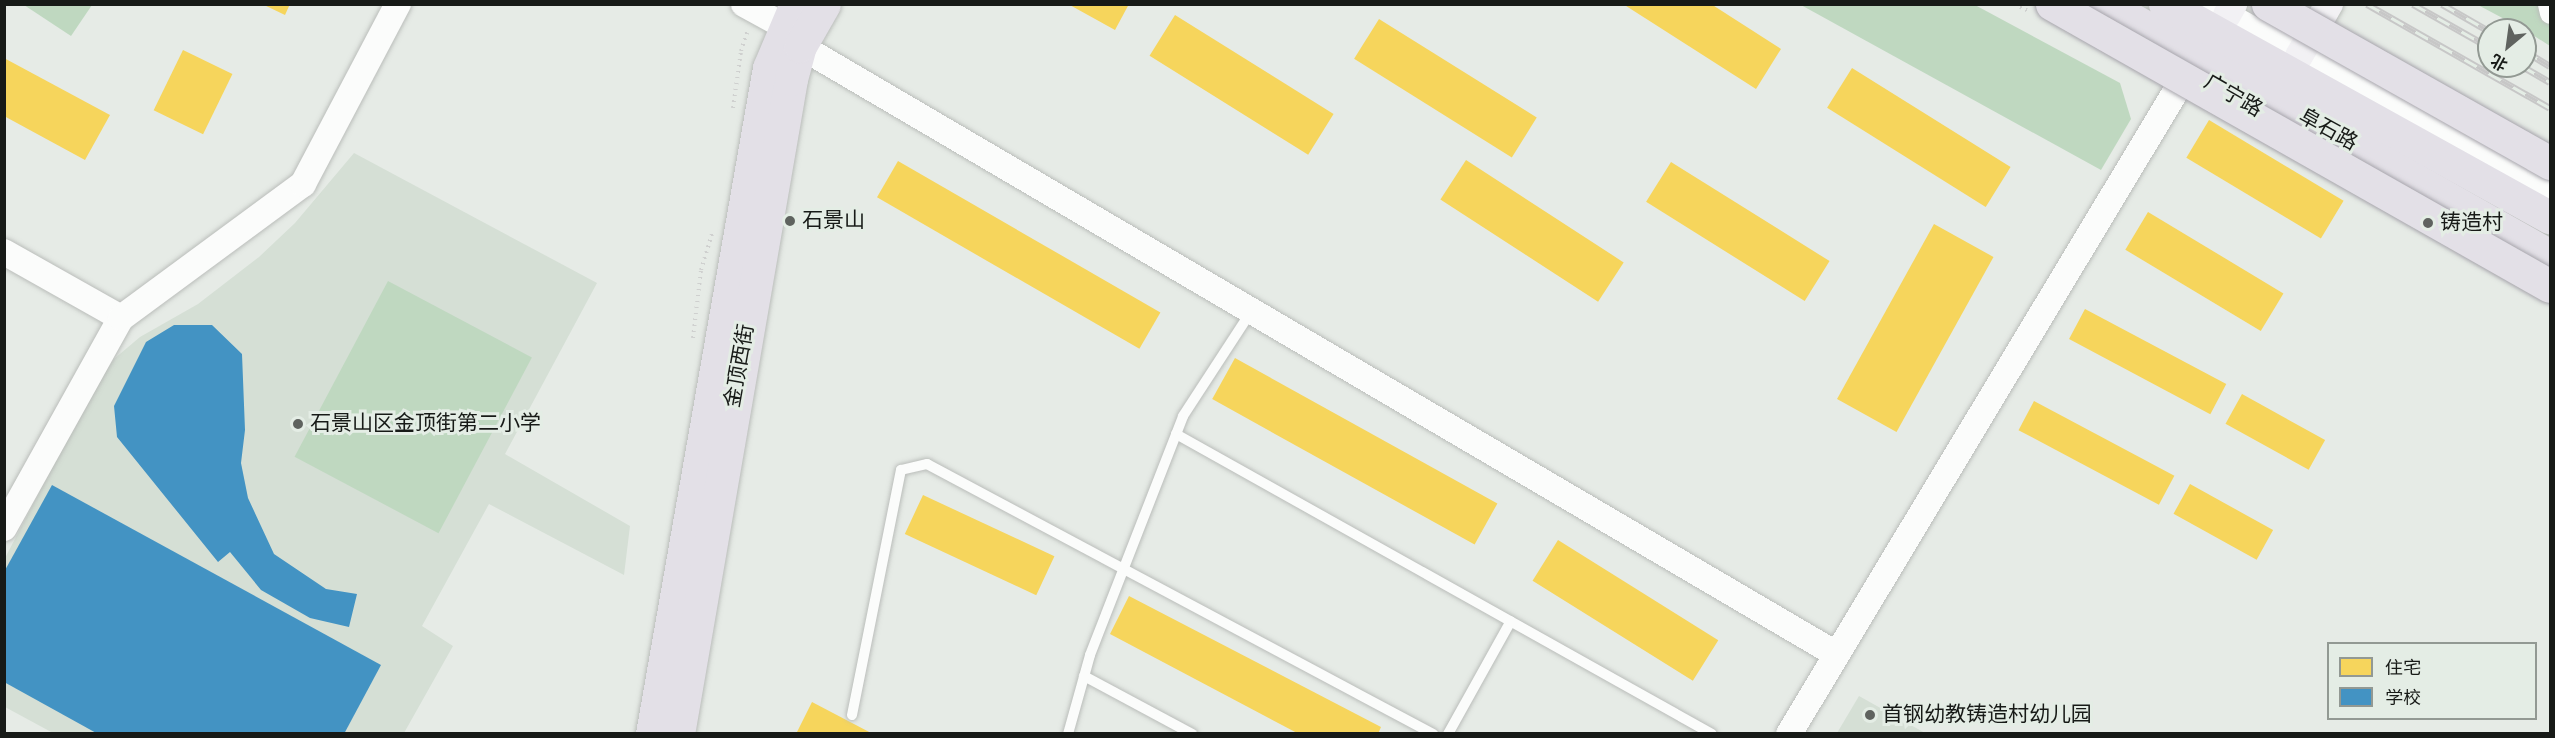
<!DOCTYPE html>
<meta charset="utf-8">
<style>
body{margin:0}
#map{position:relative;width:2555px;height:738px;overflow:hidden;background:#e6ebe6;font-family:Spectral,"Noto Sans SC",serif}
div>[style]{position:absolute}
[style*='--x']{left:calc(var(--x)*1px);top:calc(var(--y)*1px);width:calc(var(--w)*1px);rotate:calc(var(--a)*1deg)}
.built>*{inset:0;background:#d5dfd5}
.green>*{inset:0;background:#bfd8c0;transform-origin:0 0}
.homes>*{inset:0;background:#f6d55c;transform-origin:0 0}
.schools>*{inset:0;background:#4393c3}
.path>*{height:4px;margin-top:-2px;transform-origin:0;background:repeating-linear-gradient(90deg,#cfd0cf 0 1.5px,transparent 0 6px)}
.roads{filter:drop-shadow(0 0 2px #babdba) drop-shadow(0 0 2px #babdba)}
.service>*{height:10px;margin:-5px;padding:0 5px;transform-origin:5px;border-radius:5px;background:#fbfcfb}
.minor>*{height:21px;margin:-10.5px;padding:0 10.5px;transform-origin:10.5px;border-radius:10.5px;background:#fbfcfb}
.tertiary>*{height:26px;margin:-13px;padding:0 13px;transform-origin:13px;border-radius:13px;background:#fbfcfb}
.secondary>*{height:28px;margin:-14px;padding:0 14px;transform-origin:14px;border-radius:14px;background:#f2f1f4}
.trunk>*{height:33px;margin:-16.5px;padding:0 16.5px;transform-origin:16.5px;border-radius:16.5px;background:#e3e0e7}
.rail>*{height:7px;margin-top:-3.5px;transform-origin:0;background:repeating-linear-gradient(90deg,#e4ede5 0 14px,#c7c7c7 0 28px);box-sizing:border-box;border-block:2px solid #c7c7c7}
.bridges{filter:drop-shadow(0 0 2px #a7a5ac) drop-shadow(0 0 2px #a7a5ac)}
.trunk-bridge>*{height:33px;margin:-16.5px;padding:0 16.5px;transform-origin:16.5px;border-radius:16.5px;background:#e3e0e7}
.dots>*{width:16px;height:16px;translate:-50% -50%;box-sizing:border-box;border:3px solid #e4ede5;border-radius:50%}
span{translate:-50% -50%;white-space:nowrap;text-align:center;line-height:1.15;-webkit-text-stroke:6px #e4ede5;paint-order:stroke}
.street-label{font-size:21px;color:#171a17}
.poi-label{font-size:21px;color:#171a17}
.left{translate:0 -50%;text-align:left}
.frame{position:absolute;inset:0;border:6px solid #171a17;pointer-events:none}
.legend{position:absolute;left:2327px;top:642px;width:210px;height:78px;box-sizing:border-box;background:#e4ede5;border:2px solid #929993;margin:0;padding:8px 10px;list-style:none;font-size:18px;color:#171a17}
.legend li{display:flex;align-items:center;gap:12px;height:30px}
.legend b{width:30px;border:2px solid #929993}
.north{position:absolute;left:2477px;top:18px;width:60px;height:60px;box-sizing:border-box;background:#e4ede5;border:2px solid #929993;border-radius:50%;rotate:209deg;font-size:16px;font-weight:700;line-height:24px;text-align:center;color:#171a17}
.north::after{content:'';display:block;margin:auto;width:21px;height:27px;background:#5f635f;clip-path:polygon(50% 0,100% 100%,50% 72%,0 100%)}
</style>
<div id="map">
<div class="built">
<div style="clip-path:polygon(354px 153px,597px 283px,505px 454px,630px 526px,624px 575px,489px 504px,422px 626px,453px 646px,404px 733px,53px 733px,5px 707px,4px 560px,91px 393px,114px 359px,140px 337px,198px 304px,259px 257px,295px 223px)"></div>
<div style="clip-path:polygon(1859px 696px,1925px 733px,1837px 733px)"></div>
</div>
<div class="green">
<div style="clip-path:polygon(24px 5px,92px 5px,71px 36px)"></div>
<div style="clip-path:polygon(1801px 5px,1975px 5px,2120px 83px,2131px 119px,2101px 170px)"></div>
<div style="clip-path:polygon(2478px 5px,2550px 5px,2550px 46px,2525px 30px)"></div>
<div style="left:388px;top:281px;width:163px;height:199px;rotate:28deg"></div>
</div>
<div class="homes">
<div style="clip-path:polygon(262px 4px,290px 4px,285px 15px)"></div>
<div style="clip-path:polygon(1068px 4px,1129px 4px,1115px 30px)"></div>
<div style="clip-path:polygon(1623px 4px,1711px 4px,1781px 49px,1756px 89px)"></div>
<div style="left:1175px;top:15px;width:187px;height:48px;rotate:32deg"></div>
<div style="left:1379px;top:19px;width:186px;height:47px;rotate:32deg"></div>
<div style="left:183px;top:50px;width:55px;height:67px;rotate:26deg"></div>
<div style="clip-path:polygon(4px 58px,110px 115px,85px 160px,4px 116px)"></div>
<div style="left:1852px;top:68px;width:187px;height:47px;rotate:32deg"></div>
<div style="left:2209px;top:120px;width:157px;height:44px;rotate:31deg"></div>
<div style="left:1466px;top:160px;width:188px;height:47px;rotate:33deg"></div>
<div style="left:898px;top:161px;width:303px;height:42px;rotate:30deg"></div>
<div style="left:1671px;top:162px;width:187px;height:47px;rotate:32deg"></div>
<div style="left:2148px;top:212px;width:158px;height:44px;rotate:31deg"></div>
<div style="left:1934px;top:224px;width:68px;height:200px;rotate:29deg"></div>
<div style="left:2085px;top:309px;width:160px;height:34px;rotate:28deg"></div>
<div style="left:1235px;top:358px;width:300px;height:47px;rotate:29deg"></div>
<div style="left:2242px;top:394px;width:95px;height:34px;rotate:29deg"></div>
<div style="left:2034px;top:401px;width:159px;height:33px;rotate:28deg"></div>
<div style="left:2190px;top:484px;width:95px;height:34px;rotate:29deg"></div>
<div style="left:923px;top:495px;width:145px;height:43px;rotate:25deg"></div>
<div style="left:1558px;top:540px;width:189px;height:48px;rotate:32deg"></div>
<div style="clip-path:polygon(1129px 596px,1381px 727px,1378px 734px,1299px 734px,1110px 634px)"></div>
<div style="clip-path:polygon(812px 702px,873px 734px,796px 734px)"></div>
</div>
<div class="schools">
<div style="clip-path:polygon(174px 325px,212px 325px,242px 354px,245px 430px,241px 463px,248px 498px,274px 554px,326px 589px,357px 594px,349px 627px,310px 618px,261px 590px,230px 552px,218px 562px,117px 437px,114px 406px,146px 342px)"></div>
<div style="clip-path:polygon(52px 485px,381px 665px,344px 734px,98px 734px,4px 682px,4px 572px)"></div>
</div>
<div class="path">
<div style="--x:2015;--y:4;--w:15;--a:28"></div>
<div style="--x:733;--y:108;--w:58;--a:-82"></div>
<div style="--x:741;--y:51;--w:22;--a:-72"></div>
<div style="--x:693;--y:338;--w:68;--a:-83.3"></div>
<div style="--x:701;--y:270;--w:38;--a:-73"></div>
</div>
<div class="roads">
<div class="service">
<div style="--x:1176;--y:434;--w:614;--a:29.24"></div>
<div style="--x:1084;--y:676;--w:123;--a:28.2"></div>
<div style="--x:852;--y:715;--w:250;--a:-78.7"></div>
<div style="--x:901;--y:470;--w:27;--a:-13"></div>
<div style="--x:927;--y:464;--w:574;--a:28.08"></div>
<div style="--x:1068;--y:734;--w:82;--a:-74.4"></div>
<div style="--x:1090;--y:655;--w:256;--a:-68.7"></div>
<div style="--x:1183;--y:416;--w:126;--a:-56.9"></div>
<div style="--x:1448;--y:734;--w:129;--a:-60.9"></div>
</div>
<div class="minor">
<div style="--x:2548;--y:4;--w:9;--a:77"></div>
</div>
<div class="tertiary">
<div style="--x:744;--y:4;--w:46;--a:28.8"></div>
<div style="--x:2207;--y:4;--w:393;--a:29.1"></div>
<div style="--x:800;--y:46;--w:1199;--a:30.41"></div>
<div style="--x:4;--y:252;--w:134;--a:29.4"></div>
<div style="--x:4;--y:528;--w:240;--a:-60.9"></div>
<div style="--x:121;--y:318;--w:226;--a:-36.4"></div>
<div style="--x:303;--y:184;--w:204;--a:-62.2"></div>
<div style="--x:1789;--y:734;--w:774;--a:-58.96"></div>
</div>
<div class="secondary">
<div style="--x:2227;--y:15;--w:13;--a:-61"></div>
<div style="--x:2299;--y:56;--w:60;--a:-60"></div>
</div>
<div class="trunk">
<div style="--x:2105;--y:4;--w:511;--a:29.52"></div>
<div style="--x:2165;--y:4;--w:440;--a:29"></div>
<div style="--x:652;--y:734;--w:676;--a:-80.04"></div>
<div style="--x:769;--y:68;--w:69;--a:-67.1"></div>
<div style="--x:678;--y:734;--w:665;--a:-80.21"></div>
<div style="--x:791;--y:79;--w:34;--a:-75"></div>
<div style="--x:800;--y:46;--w:48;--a:-60.3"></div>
</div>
</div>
<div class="rail">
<div style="--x:2367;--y:4;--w:210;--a:29.6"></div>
<div style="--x:2413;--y:4;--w:87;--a:29.5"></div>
<div style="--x:2442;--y:4;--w:54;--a:29.9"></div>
<div style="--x:2525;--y:51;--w:29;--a:31"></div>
<div style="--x:2522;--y:66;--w:32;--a:30"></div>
</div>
<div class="bridges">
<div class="trunk-bridge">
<div style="--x:2052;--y:4;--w:572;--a:29.52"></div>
<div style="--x:2268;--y:4;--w:324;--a:29.4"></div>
</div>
</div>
<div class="dots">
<div style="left:790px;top:221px;background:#5f635f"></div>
<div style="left:2428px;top:223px;background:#5f635f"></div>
<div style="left:298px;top:424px;background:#5f635f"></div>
<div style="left:1870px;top:715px;background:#5f635f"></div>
</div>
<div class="street-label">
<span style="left:2233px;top:96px;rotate:30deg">广宁路</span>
<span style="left:2328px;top:130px;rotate:29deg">阜石路</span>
<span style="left:740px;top:366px;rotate:-80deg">金顶西街</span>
</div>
<div class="poi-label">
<span class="left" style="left:802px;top:221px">石景山</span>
<span class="left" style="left:2440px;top:223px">铸造村</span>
<span class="left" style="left:310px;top:424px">石景山区金顶街第二小学</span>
<span class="left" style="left:1882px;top:715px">首钢幼教铸造村幼儿园</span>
</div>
<div class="frame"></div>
<ul class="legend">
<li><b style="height:16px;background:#f6d55c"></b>住宅</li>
<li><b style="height:16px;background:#4393c3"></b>学校</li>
</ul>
<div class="north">北</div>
</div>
